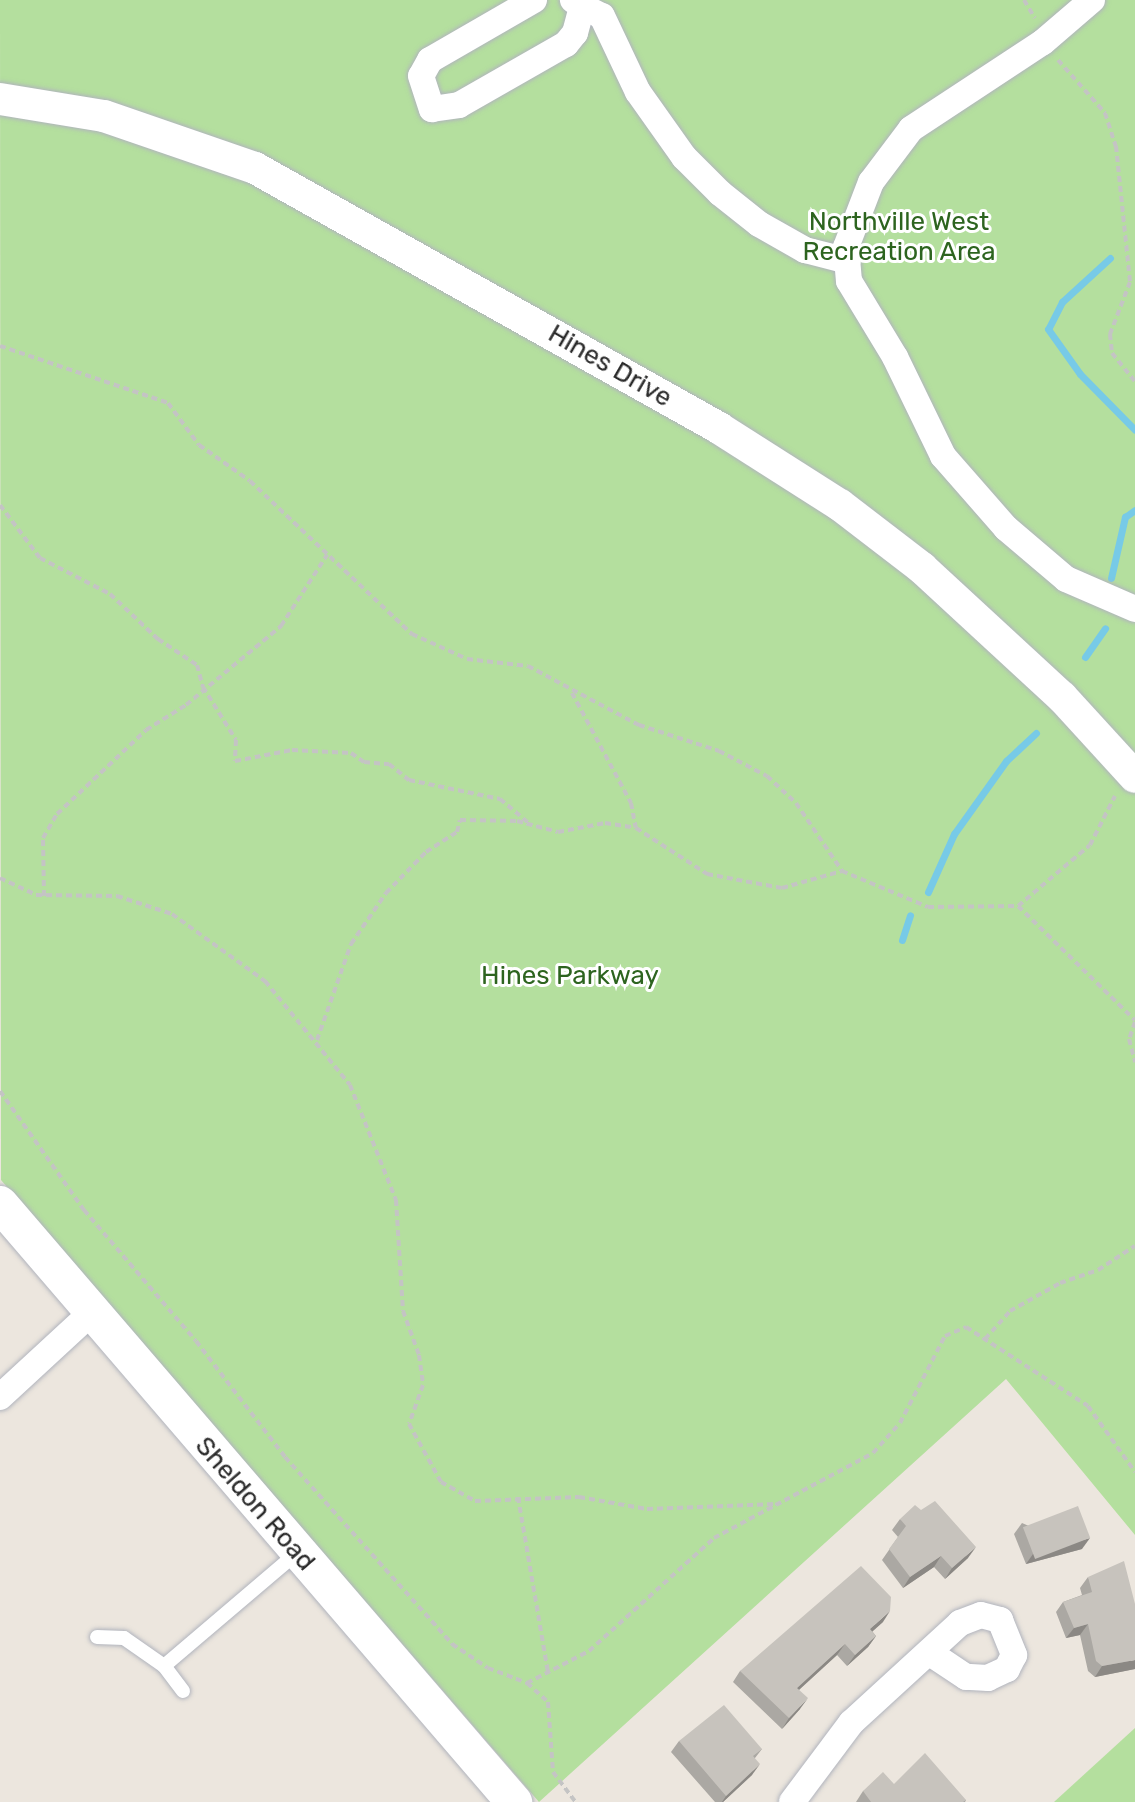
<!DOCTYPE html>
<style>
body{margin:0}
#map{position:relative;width:1135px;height:1802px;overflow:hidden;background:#ece6de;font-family:Rubik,sans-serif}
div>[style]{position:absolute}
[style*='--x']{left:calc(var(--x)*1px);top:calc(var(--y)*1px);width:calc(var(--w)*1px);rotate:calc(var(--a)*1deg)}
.green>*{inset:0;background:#b4df9e}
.stream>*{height:7px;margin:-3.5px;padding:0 3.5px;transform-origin:3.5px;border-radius:3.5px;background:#77cae7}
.path>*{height:4px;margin-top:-2px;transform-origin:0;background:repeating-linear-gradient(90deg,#c4c4c4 0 6px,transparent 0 10px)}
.roads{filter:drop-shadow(0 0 2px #b1b4bd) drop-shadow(0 0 2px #b1b4bd)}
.service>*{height:14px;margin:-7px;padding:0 7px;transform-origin:7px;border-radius:7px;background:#fff}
.minor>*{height:26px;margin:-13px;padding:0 13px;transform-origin:13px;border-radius:13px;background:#fff}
.tertiary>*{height:32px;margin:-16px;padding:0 16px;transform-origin:16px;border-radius:16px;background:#fff}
.secondary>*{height:36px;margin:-18px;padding:0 18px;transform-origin:18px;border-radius:18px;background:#fff}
.wall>*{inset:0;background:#aba8a3}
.shaded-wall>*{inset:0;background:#8b8884}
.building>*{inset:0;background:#c7c3bd;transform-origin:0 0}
span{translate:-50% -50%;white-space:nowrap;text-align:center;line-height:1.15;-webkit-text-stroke:6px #fff;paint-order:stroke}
.park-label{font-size:26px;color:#2d641f}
.street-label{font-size:26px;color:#2b2b2b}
</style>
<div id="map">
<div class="green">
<div style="clip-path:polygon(0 0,1135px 0,1135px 1535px,1006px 1379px,539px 1802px,1px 1180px)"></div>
<div style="clip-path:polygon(1135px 1728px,1135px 1802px,1054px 1802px)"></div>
</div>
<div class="stream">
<div style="--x:1110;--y:258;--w:65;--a:137.5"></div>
<div style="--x:1062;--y:302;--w:30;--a:117"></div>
<div style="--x:1048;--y:329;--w:55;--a:54.6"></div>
<div style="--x:1080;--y:374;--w:78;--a:45.5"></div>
<div style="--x:1111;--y:578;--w:63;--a:-77.1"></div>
<div style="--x:1125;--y:517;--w:12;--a:-35"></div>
<div style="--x:1085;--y:657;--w:35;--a:-55"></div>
<div style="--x:928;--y:892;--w:64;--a:-65.9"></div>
<div style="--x:954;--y:834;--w:90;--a:-54.5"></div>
<div style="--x:1006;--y:761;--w:41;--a:-43"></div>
<div style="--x:902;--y:940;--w:26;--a:-72"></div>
</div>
<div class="path">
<div style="--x:1024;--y:0;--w:21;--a:59"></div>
<div style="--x:1058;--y:60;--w:71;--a:48.4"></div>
<div style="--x:1105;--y:113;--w:35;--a:72"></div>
<div style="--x:1116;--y:146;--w:137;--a:84.1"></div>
<div style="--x:1130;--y:282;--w:56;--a:111"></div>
<div style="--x:1110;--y:334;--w:19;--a:84"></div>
<div style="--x:1112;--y:353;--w:36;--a:51"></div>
<div style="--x:0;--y:346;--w:177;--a:18.7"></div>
<div style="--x:168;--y:403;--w:52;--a:53.6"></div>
<div style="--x:199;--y:445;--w:62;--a:35.2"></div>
<div style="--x:250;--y:481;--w:223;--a:43.4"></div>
<div style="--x:412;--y:634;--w:60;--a:24.4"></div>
<div style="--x:467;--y:659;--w:61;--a:6.5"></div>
<div style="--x:528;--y:666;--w:126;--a:28"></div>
<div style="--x:639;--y:725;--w:84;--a:18"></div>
<div style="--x:719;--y:751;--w:54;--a:27.5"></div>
<div style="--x:767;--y:776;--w:40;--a:43"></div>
<div style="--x:796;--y:803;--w:82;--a:55.9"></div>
<div style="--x:0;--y:505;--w:66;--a:53"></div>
<div style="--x:40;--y:558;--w:79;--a:27.2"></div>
<div style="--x:110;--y:594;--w:66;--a:43.2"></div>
<div style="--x:158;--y:639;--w:47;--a:33.7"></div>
<div style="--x:197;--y:665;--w:23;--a:75"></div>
<div style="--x:203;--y:687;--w:62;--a:58.1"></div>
<div style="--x:236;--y:740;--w:21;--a:93"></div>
<div style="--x:235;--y:761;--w:58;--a:-10.9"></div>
<div style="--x:292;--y:750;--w:59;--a:2.9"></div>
<div style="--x:351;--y:753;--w:16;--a:35"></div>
<div style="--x:364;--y:762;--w:25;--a:5"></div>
<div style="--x:389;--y:764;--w:26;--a:39"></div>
<div style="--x:409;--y:780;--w:93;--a:11.8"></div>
<div style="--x:500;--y:799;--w:38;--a:40"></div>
<div style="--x:572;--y:693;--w:125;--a:61.8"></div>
<div style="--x:631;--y:803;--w:25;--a:79"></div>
<div style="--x:0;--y:878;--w:40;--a:25"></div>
<div style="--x:36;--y:895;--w:81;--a:0.7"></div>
<div style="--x:117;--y:896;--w:58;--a:18.1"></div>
<div style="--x:172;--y:914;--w:115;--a:35.8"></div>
<div style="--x:265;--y:981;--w:134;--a:50.7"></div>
<div style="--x:350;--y:1085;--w:124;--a:68.2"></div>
<div style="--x:396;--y:1200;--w:111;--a:86.4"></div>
<div style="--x:403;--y:1311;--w:47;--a:70"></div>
<div style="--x:419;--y:1355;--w:30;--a:82"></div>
<div style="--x:423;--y:1385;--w:41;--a:109.7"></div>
<div style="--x:409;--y:1424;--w:66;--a:61.1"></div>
<div style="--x:441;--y:1482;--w:39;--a:29"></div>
<div style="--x:475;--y:1501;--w:104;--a:-2.2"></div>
<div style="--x:579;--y:1497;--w:69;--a:10"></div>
<div style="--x:647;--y:1509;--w:130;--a:-2.2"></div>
<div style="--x:44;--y:896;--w:58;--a:-91"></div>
<div style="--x:43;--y:838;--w:28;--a:-60"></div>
<div style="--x:57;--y:814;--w:122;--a:-43.3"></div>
<div style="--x:146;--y:730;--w:47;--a:-32"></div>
<div style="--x:186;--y:705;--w:124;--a:-39.7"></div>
<div style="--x:281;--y:626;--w:85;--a:-57.1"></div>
<div style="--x:1018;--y:906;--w:163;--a:44.3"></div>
<div style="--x:1135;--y:1022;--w:18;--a:109"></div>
<div style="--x:1129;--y:1039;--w:24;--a:75"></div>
<div style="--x:317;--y:1040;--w:102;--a:-70.5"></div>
<div style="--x:351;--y:944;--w:62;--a:-55.5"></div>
<div style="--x:386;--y:893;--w:57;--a:-45.7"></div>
<div style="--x:426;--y:852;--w:37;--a:-33"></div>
<div style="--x:457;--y:832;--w:12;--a:-76"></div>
<div style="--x:460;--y:820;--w:57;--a:1"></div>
<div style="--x:517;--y:821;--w:42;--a:15"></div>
<div style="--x:558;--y:832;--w:48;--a:-10.8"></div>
<div style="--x:605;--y:823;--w:31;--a:9"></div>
<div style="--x:636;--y:828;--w:85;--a:32.9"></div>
<div style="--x:707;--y:874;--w:76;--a:10.6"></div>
<div style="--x:782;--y:888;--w:62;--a:-15.8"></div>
<div style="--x:842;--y:871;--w:93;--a:22.7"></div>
<div style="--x:928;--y:907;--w:90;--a:-0.6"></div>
<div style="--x:1018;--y:906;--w:94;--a:-40.3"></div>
<div style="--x:1090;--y:845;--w:55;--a:-63"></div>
<div style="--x:0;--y:1091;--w:146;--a:54.8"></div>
<div style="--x:84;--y:1210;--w:172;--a:49.5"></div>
<div style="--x:196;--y:1341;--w:146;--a:52.5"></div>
<div style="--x:285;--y:1457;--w:251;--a:48.2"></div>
<div style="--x:452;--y:1644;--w:43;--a:33.7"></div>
<div style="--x:488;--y:1668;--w:42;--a:21"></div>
<div style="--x:527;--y:1683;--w:28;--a:42"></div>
<div style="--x:548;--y:1702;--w:70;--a:85.9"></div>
<div style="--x:553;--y:1772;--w:38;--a:53"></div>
<div style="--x:985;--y:1339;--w:38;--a:-48"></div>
<div style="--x:1010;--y:1311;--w:57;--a:-29.2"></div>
<div style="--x:1060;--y:1283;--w:40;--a:-18.9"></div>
<div style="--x:1098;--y:1270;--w:44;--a:-33"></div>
<div style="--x:518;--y:1497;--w:178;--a:80.3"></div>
<div style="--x:527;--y:1683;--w:70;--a:-27.3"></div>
<div style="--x:589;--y:1651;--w:169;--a:-42.1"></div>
<div style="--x:714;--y:1538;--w:180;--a:-28.1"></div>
<div style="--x:873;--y:1453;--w:40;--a:-48"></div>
<div style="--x:900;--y:1423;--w:98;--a:-62.7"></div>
<div style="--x:945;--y:1336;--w:23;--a:-23"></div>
<div style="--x:966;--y:1327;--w:145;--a:32.9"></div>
<div style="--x:1088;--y:1406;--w:81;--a:54.5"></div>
</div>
<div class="roads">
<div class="service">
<div style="--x:97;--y:1637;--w:27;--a:2"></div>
<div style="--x:124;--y:1638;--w:49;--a:35"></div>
<div style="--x:183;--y:1691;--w:31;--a:-127"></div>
<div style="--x:164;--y:1666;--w:175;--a:-40.4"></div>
</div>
<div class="minor">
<div style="--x:534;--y:0;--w:120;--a:150"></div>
<div style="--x:430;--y:60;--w:18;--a:119"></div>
<div style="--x:421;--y:76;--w:35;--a:72"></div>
<div style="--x:432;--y:109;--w:27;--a:-8"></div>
<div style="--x:459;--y:105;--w:123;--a:-29.7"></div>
<div style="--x:566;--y:44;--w:14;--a:-51"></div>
<div style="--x:575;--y:33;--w:28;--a:-75"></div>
<div style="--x:582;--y:6;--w:11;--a:-146"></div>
<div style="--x:1092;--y:0;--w:65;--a:139.4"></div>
<div style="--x:1043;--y:42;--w:158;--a:146.6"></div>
<div style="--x:911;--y:129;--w:66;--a:127"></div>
<div style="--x:871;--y:182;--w:70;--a:111"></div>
<div style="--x:846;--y:247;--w:34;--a:85"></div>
<div style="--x:849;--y:281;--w:89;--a:58.8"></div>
<div style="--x:895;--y:357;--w:110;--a:64.1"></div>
<div style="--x:943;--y:456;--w:96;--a:48.8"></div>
<div style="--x:1006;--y:528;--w:79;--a:40.4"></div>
<div style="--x:1066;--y:579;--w:75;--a:23.5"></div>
<div style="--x:582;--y:6;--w:22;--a:27"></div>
<div style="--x:602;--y:16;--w:84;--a:64.7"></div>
<div style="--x:638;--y:92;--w:80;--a:54.7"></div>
<div style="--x:684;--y:157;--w:51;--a:45"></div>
<div style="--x:720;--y:193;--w:50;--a:38.5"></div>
<div style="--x:759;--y:224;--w:53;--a:29.5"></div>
<div style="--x:805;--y:250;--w:44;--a:14.3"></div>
<div style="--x:0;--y:1397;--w:122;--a:-42.7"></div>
<div style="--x:792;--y:1802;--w:99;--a:-53.2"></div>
<div style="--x:851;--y:1723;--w:148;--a:-42.5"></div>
<div style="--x:960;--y:1623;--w:22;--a:-21"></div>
<div style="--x:981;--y:1615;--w:20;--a:15"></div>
<div style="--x:1000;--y:1620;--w:38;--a:68"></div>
<div style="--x:1014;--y:1655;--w:16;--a:117"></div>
<div style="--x:1007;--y:1669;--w:21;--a:155"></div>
<div style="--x:988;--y:1678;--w:22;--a:-177"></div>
<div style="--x:966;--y:1677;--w:43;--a:-146.3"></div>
</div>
<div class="tertiary">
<div style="--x:0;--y:99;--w:105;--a:9.3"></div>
<div style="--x:104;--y:116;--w:160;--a:19"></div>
<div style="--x:255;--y:168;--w:532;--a:29.26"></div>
<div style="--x:719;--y:428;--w:143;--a:32.5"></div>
<div style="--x:840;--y:505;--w:103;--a:37.5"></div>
<div style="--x:922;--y:568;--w:190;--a:42.7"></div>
<div style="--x:1062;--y:697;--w:108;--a:47.6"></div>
</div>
<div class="secondary">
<div style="--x:0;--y:1204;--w:789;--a:49.32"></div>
</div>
</div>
<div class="wall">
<div style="clip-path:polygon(900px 1519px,968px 1558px,945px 1579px,934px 1567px,903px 1588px,882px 1560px,898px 1537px,892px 1530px)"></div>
<div style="clip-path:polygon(1022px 1523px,1082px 1549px,1026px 1564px,1014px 1534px)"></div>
<div style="clip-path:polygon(1088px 1577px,1135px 1669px,1095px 1677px,1088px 1671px,1080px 1635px,1066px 1638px,1056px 1612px,1063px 1602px,1082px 1595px,1080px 1588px)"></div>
<div style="clip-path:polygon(883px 1622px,872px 1631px,876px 1636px,868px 1647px,847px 1666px,837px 1655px,799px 1690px,800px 1709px,782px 1729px,733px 1682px,740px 1671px)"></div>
<div style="clip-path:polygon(679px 1741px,762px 1749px,755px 1758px,752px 1775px,723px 1802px,715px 1802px,671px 1752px)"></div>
<div style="clip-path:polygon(894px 1784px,966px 1800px,965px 1802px,856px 1802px,863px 1791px)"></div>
</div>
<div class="shaded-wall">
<div style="clip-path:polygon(1090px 1538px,1082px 1549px,1026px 1564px,1033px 1554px)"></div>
<div style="clip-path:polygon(976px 1547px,968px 1558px,945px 1579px,952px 1568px)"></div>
<div style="clip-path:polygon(941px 1556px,934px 1567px,903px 1588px,910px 1577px)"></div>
<div style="clip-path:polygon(890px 1611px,883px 1622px,863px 1640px,870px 1629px)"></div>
<div style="clip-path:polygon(1088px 1624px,1080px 1635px,1066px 1638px,1074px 1628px)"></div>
<div style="clip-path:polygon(876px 1636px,868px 1647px,847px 1666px,855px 1655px)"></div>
<div style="clip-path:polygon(845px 1644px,837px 1655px,790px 1698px,797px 1688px)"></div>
<div style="clip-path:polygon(1135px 1660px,1135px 1669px,1095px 1677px,1102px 1666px)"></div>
<div style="clip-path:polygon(808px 1698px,800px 1709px,782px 1729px,789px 1718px)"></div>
<div style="clip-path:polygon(760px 1764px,752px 1775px,723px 1802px,722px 1802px,726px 1796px)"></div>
</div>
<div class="building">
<div style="clip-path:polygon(935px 1501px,976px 1547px,952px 1568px,941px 1556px,910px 1577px,889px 1549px,906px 1526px,900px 1519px,915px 1505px,921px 1510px)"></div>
<div style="left:1078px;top:1506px;width:34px;height:59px;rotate:69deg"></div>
<div style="clip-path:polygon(1124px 1561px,1135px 1604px,1135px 1660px,1102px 1666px,1096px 1661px,1088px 1624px,1074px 1628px,1063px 1602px,1092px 1592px,1088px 1577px)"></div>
<div style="clip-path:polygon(861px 1566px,891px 1597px,890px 1611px,870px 1629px,876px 1636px,855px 1655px,845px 1644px,797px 1688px,808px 1698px,789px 1718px,740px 1671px)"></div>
<div style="clip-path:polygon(724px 1705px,762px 1749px,753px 1756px,760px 1764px,726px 1796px,679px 1741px)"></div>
<div style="clip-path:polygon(925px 1753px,966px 1800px,963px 1802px,871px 1802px,863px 1791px,883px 1772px,894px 1784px)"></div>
</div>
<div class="park-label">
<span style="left:899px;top:237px">Northville West<br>Recreation Area</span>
<span style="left:570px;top:976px">Hines Parkway</span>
</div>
<div class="street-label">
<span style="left:610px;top:366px;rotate:30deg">Hines Drive</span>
<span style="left:255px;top:1504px;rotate:49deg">Sheldon Road</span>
</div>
</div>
